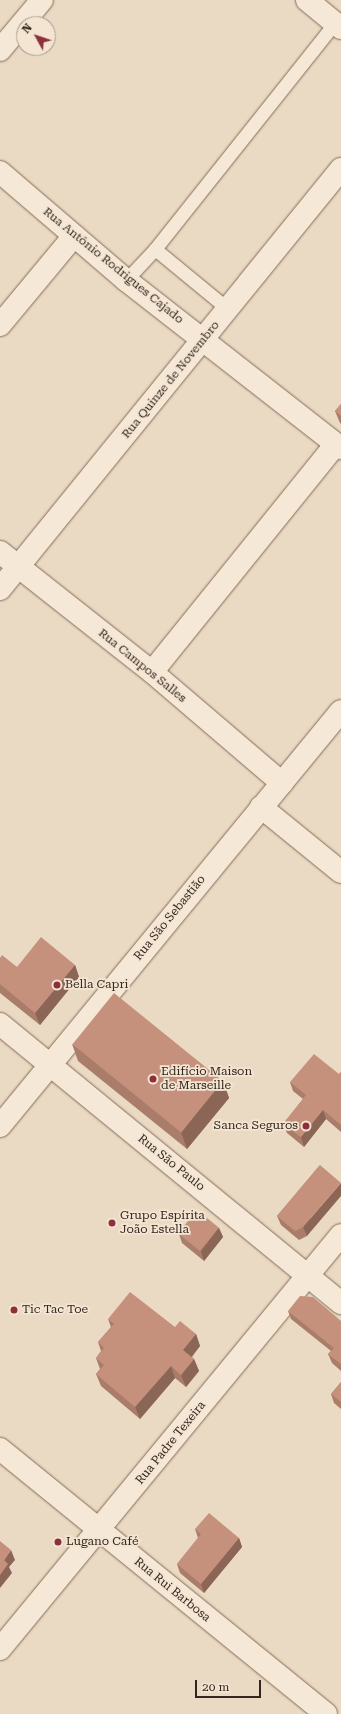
<!DOCTYPE html>
<meta charset="utf-8">
<style>
body{margin:0}
#map{position:relative;width:341px;height:1714px;overflow:hidden;background:#ebdac3;font-family:"Roboto Serif",serif}
div>[style]{position:absolute}
[style*='--x']{left:calc(var(--x)*1px);top:calc(var(--y)*1px);width:calc(var(--w)*1px);rotate:calc(var(--a)*1deg)}
.roads{filter:drop-shadow(0 0 1px #846c5b) drop-shadow(0 0 1px #846c5b)}
.service>*{height:13px;margin:-6.5px;padding:0 6.5px;transform-origin:6.5px;border-radius:6.5px;background:#f6e8d6}
.minor>*{height:22px;margin:-11px;padding:0 11px;transform-origin:11px;border-radius:11px;background:#f6e8d6}
.tertiary>*{height:22px;margin:-11px;padding:0 11px;transform-origin:11px;border-radius:11px;background:#f6e8d6}
.secondary>*{height:22px;margin:-11px;padding:0 11px;transform-origin:11px;border-radius:11px;background:#f6e8d6}
.wall>*{inset:0;background:#aa7d6b}
.shaded-wall>*{inset:0;background:#8b6657}
.building>*{inset:0;background:#c6917c;transform-origin:0 0}
.dots>*{width:11px;height:11px;translate:-50% -50%;box-sizing:border-box;border:2px solid #f3e5d2;border-radius:50%}
span{translate:-50% -50%;white-space:nowrap;text-align:center;line-height:1.15;-webkit-text-stroke:3.5px #f3e5d2;paint-order:stroke}
.street-label{font-size:12px;color:#34261e}
.poi-label{font-size:12px;color:#34261e}
.left{translate:0 -50%;text-align:left}
.right{translate:-100% -50%;text-align:right}
.north{position:absolute;left:16px;top:16px;width:40px;height:40px;box-sizing:border-box;background:#f3e5d2;border:1px solid #a7998a;border-radius:50%;rotate:310deg;font-size:11px;font-weight:700;line-height:16px;text-align:center;color:#34261e}
.north::after{content:'';display:block;margin:auto;width:14px;height:18px;background:#8e303c;clip-path:polygon(50% 0,100% 100%,50% 72%,0 100%)}
.scale{position:absolute;left:195px;top:1680px;width:66px;height:18px;box-sizing:border-box;border:2px solid #34261e;border-top:0;padding-left:5px;font-size:12px;line-height:14px;white-space:nowrap;color:#34261e;-webkit-text-stroke:3px #f3e5d2;paint-order:stroke}
</style>
<div id="map">
<div class="roads">
<div class="service">
<div style="--x:155;--y:249;--w:289;--a:-51.5"></div>
<div style="--x:126;--y:280;--w:42;--a:-46.9"></div>
<div style="--x:155;--y:249;--w:96;--a:39.5"></div>
</div>
<div class="minor">
<div style="--x:307;--y:0;--w:44;--a:39.5"></div>
<div style="--x:0;--y:172;--w:166;--a:40.6"></div>
<div style="--x:126;--y:280;--w:273;--a:38"></div>
<div style="--x:0;--y:325;--w:116;--a:-50.3"></div>
<div style="--x:0;--y:552;--w:194;--a:38.3"></div>
<div style="--x:152;--y:672;--w:171;--a:40.5"></div>
<div style="--x:0;--y:589;--w:541;--a:-50.93"></div>
<div style="--x:152;--y:672;--w:293;--a:-51.1"></div>
<div style="--x:261;--y:807;--w:103;--a:39.1"></div>
<div style="--x:0;--y:1126;--w:537;--a:-50.59"></div>
</div>
<div class="tertiary">
<div style="--x:0;--y:1024;--w:441;--a:39.3"></div>
</div>
<div class="secondary">
<div style="--x:0;--y:50;--w:65;--a:-50"></div>
<div style="--x:0;--y:1449;--w:420;--a:39.1"></div>
<div style="--x:0;--y:1649;--w:536;--a:-50.52"></div>
</div>
</div>
<div class="wall">
<div style="clip-path:polygon(341px 404px,341px 424px,340px 423px,335px 411px)"></div>
<div style="clip-path:polygon(0 958px,17px 967px,75px 965px,79px 977px,40px 1025px,0 993px)"></div>
<div style="clip-path:polygon(72px 1044px,223px 1081px,229px 1098px,187px 1149px,78px 1061px)"></div>
<div style="clip-path:polygon(341px 1072px,341px 1132px,326px 1119px,304px 1147px,287px 1133px,283px 1124px,303px 1099px,293px 1091px,290px 1082px,339px 1074px)"></div>
<div style="clip-path:polygon(320px 1165px,307px 1236px,299px 1240px,281px 1225px,277px 1216px)"></div>
<div style="clip-path:polygon(219px 1228px,223px 1237px,204px 1261px,182px 1243px,179px 1234px)"></div>
<div style="clip-path:polygon(288px 1311px,341px 1321px,341px 1371px,332px 1363px,328px 1354px,331px 1351px,291px 1319px)"></div>
<div style="clip-path:polygon(108px 1319px,175px 1327px,196px 1334px,200px 1346px,192px 1357px,194px 1359px,199px 1371px,186px 1387px,175px 1378px,140px 1419px,101px 1386px,96px 1374px,100px 1369px,96px 1358px,101px 1351px,98px 1342px,111px 1327px)"></div>
<div style="clip-path:polygon(341px 1382px,341px 1409px,334px 1403px,331px 1394px)"></div>
<div style="clip-path:polygon(195px 1529px,239px 1538px,242px 1547px,204px 1593px,180px 1573px,177px 1564px,198px 1538px)"></div>
</div>
<div class="shaded-wall">
<div style="clip-path:polygon(75px 965px,79px 977px,40px 1025px,35px 1013px)"></div>
<div style="clip-path:polygon(223px 1081px,229px 1098px,187px 1149px,181px 1132px)"></div>
<div style="clip-path:polygon(323px 1110px,326px 1119px,304px 1147px,301px 1137px)"></div>
<div style="clip-path:polygon(341px 1183px,341px 1196px,307px 1236px,303px 1227px)"></div>
<div style="clip-path:polygon(219px 1228px,223px 1237px,204px 1261px,201px 1251px)"></div>
<div style="clip-path:polygon(196px 1334px,200px 1346px,187px 1362px,183px 1350px)"></div>
<div style="clip-path:polygon(194px 1359px,199px 1371px,186px 1387px,181px 1375px)"></div>
<div style="clip-path:polygon(171px 1366px,175px 1378px,140px 1419px,135px 1407px)"></div>
<div style="clip-path:polygon(239px 1538px,242px 1547px,204px 1593px,201px 1584px)"></div>
<div style="clip-path:polygon(11px 1550px,15px 1560px,9px 1567px,12px 1573px,0 1588px,0 1575px,4px 1560px)"></div>
</div>
<div class="building">
<div style="clip-path:polygon(341px 404px,341px 416px,335px 411px)"></div>
<div style="clip-path:polygon(41px 937px,75px 965px,35px 1013px,0 984px,0 958px,2px 955px,17px 967px)"></div>
<div style="left:114px;top:993px;width:140px;height:66px;rotate:39deg"></div>
<div style="clip-path:polygon(314px 1054px,339px 1074px,341px 1072px,341px 1125px,323px 1110px,301px 1137px,283px 1124px,306px 1095px,290px 1082px)"></div>
<div style="clip-path:polygon(320px 1165px,341px 1183px,303px 1227px,295px 1231px,277px 1216px)"></div>
<div style="left:197px;top:1210px;width:28px;height:30px;rotate:39deg"></div>
<div style="clip-path:polygon(130px 1292px,175px 1327px,180px 1321px,196px 1334px,183px 1350px,194px 1359px,181px 1375px,171px 1366px,135px 1407px,96px 1374px,104px 1365px,96px 1358px,104px 1348px,98px 1342px,114px 1324px,108px 1319px)"></div>
<div style="clip-path:polygon(300px 1296px,313px 1297px,341px 1321px,341px 1364px,328px 1354px,334px 1348px,288px 1311px)"></div>
<div style="clip-path:polygon(341px 1382px,341px 1402px,331px 1394px)"></div>
<div style="clip-path:polygon(209px 1513px,239px 1538px,201px 1584px,177px 1564px,201px 1534px,195px 1529px)"></div>
<div style="clip-path:polygon(0 1541px,11px 1550px,4px 1560px,8px 1564px,0 1575px)"></div>
</div>
<div class="dots">
<div style="left:57px;top:985px;background:#8e303c"></div>
<div style="left:153px;top:1079px;background:#8e303c"></div>
<div style="left:306px;top:1126px;background:#8e303c"></div>
<div style="left:112px;top:1223px;background:#8e303c"></div>
<div style="left:14px;top:1310px;background:#8e303c"></div>
<div style="left:58px;top:1542px;background:#8e303c"></div>
</div>
<div class="street-label">
<span style="left:113px;top:266px;rotate:39deg">Rua Antônio Rodrigues Cajado</span>
<span style="left:171px;top:380px;rotate:-51deg">Rua Quinze de Novembro</span>
<span style="left:142px;top:666px;rotate:39deg">Rua Campos Salles</span>
<span style="left:170px;top:918px;rotate:-51deg">Rua São Sebastião</span>
<span style="left:171px;top:1163px;rotate:39deg">Rua São Paulo</span>
<span style="left:171px;top:1443px;rotate:-51deg">Rua Padre Texeira</span>
<span style="left:172px;top:1590px;rotate:39deg">Rua Rui Barbosa</span>
</div>
<div class="poi-label">
<span class="left" style="left:65px;top:985px">Bella Capri</span>
<span class="left" style="left:161px;top:1079px">Edifício Maison<br>de Marseille</span>
<span class="right" style="left:298px;top:1126px">Sanca Seguros</span>
<span class="left" style="left:120px;top:1223px">Grupo Espírita<br>João Estella</span>
<span class="left" style="left:22px;top:1310px">Tic Tac Toe</span>
<span class="left" style="left:66px;top:1542px">Lugano Café</span>
</div>
<div class="north">N</div>
<div class="scale">20 m</div>
</div>
